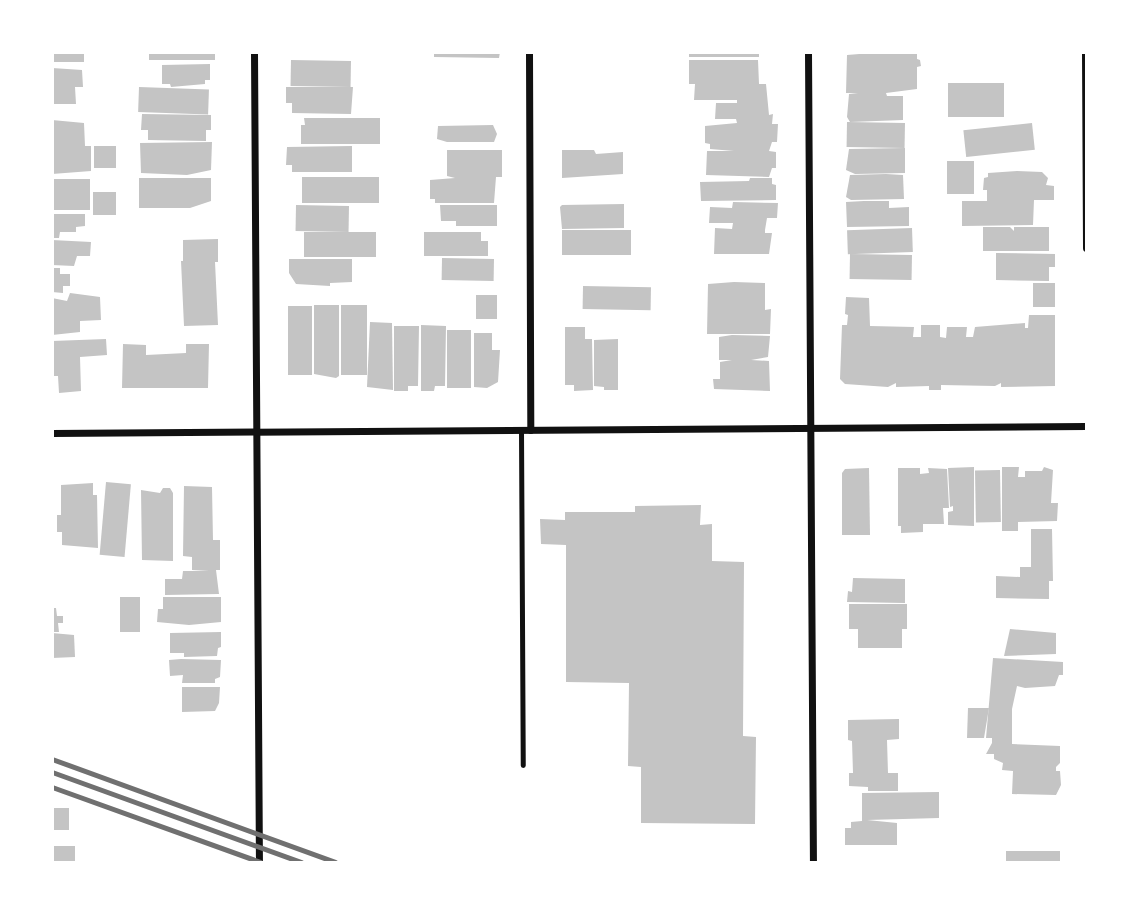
<!DOCTYPE html>
<style>
body{margin:0}
#map{position:relative;width:1139px;height:915px;overflow:hidden;background:#fff;font-family:Poppins,sans-serif}
div>[style]{position:absolute}
[style*='--x']{left:calc(var(--x)*1px);top:calc(var(--y)*1px);width:calc(var(--w)*1px);rotate:calc(var(--a)*1deg)}
.building>*{inset:0;background:#c4c4c4;transform-origin:0 0}
.service>*{height:5px;margin:-2.5px;padding:0 2.5px;transform-origin:2.5px;border-radius:2.5px;background:#111}
.minor>*{height:7px;margin:-3.5px;padding:0 3.5px;transform-origin:3.5px;border-radius:3.5px;background:#111}
.rail>*{height:5px;margin:-2.5px;padding:0 2.5px;transform-origin:2.5px;border-radius:2.5px;background:#707070}
span{translate:-50% -50%;white-space:nowrap;text-align:center;line-height:1.15;-webkit-text-stroke:5px #fff;paint-order:stroke}
.frame{position:absolute;inset:0;border:54px solid #fff;pointer-events:none}
</style>
<div id="map">
<div class="building">
<div style="left:52px;top:52px;width:32px;height:10px"></div>
<div style="left:149px;top:52px;width:66px;height:8px"></div>
<div style="clip-path:polygon(434px 52px,500px 52px,499px 58px,434px 57px)"></div>
<div style="left:689px;top:52px;width:70px;height:5px"></div>
<div style="clip-path:polygon(884px 52px,917px 54px,917px 59px,920px 60px,921px 66px,917px 67px,917px 89px,886px 93px,887px 96px,903px 96px,903px 120px,850px 122px,847px 117px,849px 94px,858px 93px,846px 93px,847px 55px)"></div>
<div style="left:291px;top:60px;width:60px;height:26px;rotate:1deg"></div>
<div style="clip-path:polygon(689px 60px,758px 60px,759px 84px,766px 84px,769px 115px,773px 114px,772px 124px,778px 124px,777px 142px,772px 142px,769px 151px,776px 152px,776px 168px,772px 168px,769px 177px,706px 175px,707px 151px,734px 151px,710px 149px,710px 144px,705px 143px,705px 126px,737px 123px,736px 119px,715px 119px,716px 103px,737px 103px,737px 100px,694px 100px,695px 84px,689px 84px)"></div>
<div style="clip-path:polygon(210px 64px,210px 80px,205px 80px,205px 84px,171px 87px,170px 84px,162px 84px,162px 65px)"></div>
<div style="clip-path:polygon(52px 68px,82px 70px,83px 87px,75px 87px,76px 104px,52px 104px)"></div>
<div style="left:1004px;top:83px;width:34px;height:56px;rotate:90deg"></div>
<div style="left:139px;top:87px;width:70px;height:25px;rotate:2deg"></div>
<div style="clip-path:polygon(286px 87px,353px 87px,351px 114px,292px 113px,292px 103px,286px 103px)"></div>
<div style="clip-path:polygon(142px 114px,211px 115px,211px 130px,206px 130px,206px 141px,148px 140px,148px 130px,141px 130px)"></div>
<div style="clip-path:polygon(304px 118px,380px 118px,380px 144px,301px 144px,301px 125px,305px 125px)"></div>
<div style="clip-path:polygon(52px 120px,84px 123px,85px 146px,91px 146px,91px 171px,52px 174px)"></div>
<div style="left:847px;top:122px;width:58px;height:25px;rotate:1deg"></div>
<div style="left:1032px;top:123px;width:27px;height:69px;rotate:84deg"></div>
<div style="clip-path:polygon(493px 125px,497px 134px,494px 142px,447px 142px,437px 139px,438px 126px)"></div>
<div style="clip-path:polygon(212px 142px,211px 170px,187px 175px,141px 173px,140px 143px)"></div>
<div style="left:116px;top:146px;width:22px;height:22px;rotate:90deg"></div>
<div style="clip-path:polygon(352px 146px,352px 172px,292px 172px,292px 165px,286px 165px,287px 147px)"></div>
<div style="clip-path:polygon(905px 148px,905px 173px,855px 174px,846px 170px,849px 149px)"></div>
<div style="clip-path:polygon(447px 150px,502px 150px,502px 177px,496px 177px,494px 203px,435px 203px,435px 199px,430px 199px,430px 180px,455px 178px,447px 176px)"></div>
<div style="clip-path:polygon(562px 150px,594px 150px,596px 154px,623px 152px,623px 174px,562px 178px)"></div>
<div style="left:947px;top:161px;width:27px;height:33px"></div>
<div style="clip-path:polygon(1017px 171px,1042px 172px,1048px 178px,1046px 185px,1054px 186px,1054px 200px,1034px 200px,1033px 225px,962px 226px,962px 201px,987px 201px,987px 190px,983px 190px,984px 178px,988px 177px,988px 173px)"></div>
<div style="clip-path:polygon(886px 174px,903px 175px,904px 199px,851px 200px,846px 197px,850px 175px)"></div>
<div style="left:302px;top:177px;width:77px;height:26px"></div>
<div style="clip-path:polygon(139px 178px,211px 178px,211px 201px,190px 208px,139px 208px)"></div>
<div style="clip-path:polygon(750px 178px,772px 178px,772px 184px,776px 185px,776px 200px,701px 201px,700px 182px,749px 181px)"></div>
<div style="left:52px;top:179px;width:38px;height:31px"></div>
<div style="left:93px;top:192px;width:23px;height:23px"></div>
<div style="clip-path:polygon(864px 201px,889px 201px,889px 208px,909px 207px,909px 226px,847px 227px,846px 202px)"></div>
<div style="clip-path:polygon(733px 202px,778px 203px,777px 218px,767px 218px,765px 230px,765px 233px,772px 233px,769px 254px,714px 254px,715px 228px,732px 229px,733px 223px,709px 223px,710px 207px,732px 208px)"></div>
<div style="clip-path:polygon(624px 204px,624px 228px,562px 229px,560px 207px,562px 205px)"></div>
<div style="left:296px;top:205px;width:53px;height:26px;rotate:1deg"></div>
<div style="clip-path:polygon(440px 205px,497px 205px,497px 226px,456px 226px,456px 221px,441px 221px)"></div>
<div style="clip-path:polygon(52px 214px,85px 214px,85px 226px,76px 227px,76px 232px,60px 232px,59px 238px,52px 238px)"></div>
<div style="clip-path:polygon(983px 227px,1010px 227px,1014px 231px,1014px 227px,1049px 227px,1049px 251px,983px 251px)"></div>
<div style="left:912px;top:228px;width:24px;height:65px;rotate:88deg"></div>
<div style="left:562px;top:230px;width:69px;height:25px"></div>
<div style="left:376px;top:232px;width:25px;height:72px;rotate:90deg"></div>
<div style="clip-path:polygon(424px 232px,481px 232px,481px 241px,488px 241px,488px 256px,424px 256px)"></div>
<div style="clip-path:polygon(218px 239px,218px 262px,215px 262px,218px 325px,184px 326px,181px 261px,183px 261px,183px 240px)"></div>
<div style="clip-path:polygon(52px 240px,91px 242px,90px 256px,77px 256px,74px 266px,52px 265px)"></div>
<div style="clip-path:polygon(996px 253px,1055px 254px,1055px 267px,1049px 267px,1049px 281px,996px 280px)"></div>
<div style="left:850px;top:254px;width:62px;height:25px;rotate:1deg"></div>
<div style="left:442px;top:258px;width:52px;height:22px;rotate:1deg"></div>
<div style="clip-path:polygon(289px 259px,352px 259px,352px 282px,330px 283px,330px 286px,296px 284px,289px 273px)"></div>
<div style="clip-path:polygon(52px 268px,60px 268px,60px 274px,70px 274px,70px 286px,63px 286px,63px 293px,52px 292px)"></div>
<div style="clip-path:polygon(734px 282px,765px 283px,765px 310px,771px 309px,770px 334px,707px 334px,708px 284px)"></div>
<div style="left:1033px;top:283px;width:22px;height:24px"></div>
<div style="left:583px;top:286px;width:68px;height:23px;rotate:1deg"></div>
<div style="clip-path:polygon(70px 293px,100px 297px,101px 320px,80px 321px,80px 332px,52px 335px,52px 298px,67px 301px)"></div>
<div style="left:476px;top:295px;width:21px;height:24px"></div>
<div style="clip-path:polygon(846px 297px,869px 298px,870px 326px,914px 327px,913px 337px,921px 337px,921px 325px,940px 325px,940px 337px,946px 338px,947px 327px,967px 327px,966px 337px,973px 337px,975px 327px,1025px 323px,1025px 328px,1028px 328px,1029px 315px,1055px 315px,1055px 386px,1001px 387px,1001px 383px,995px 386px,941px 385px,941px 390px,929px 390px,929px 386px,896px 387px,896px 383px,888px 387px,845px 384px,840px 379px,842px 325px,847px 325px,848px 315px,845px 314px)"></div>
<div style="clip-path:polygon(314px 305px,339px 305px,339px 376px,336px 378px,314px 374px)"></div>
<div style="left:341px;top:305px;width:26px;height:70px"></div>
<div style="left:288px;top:306px;width:24px;height:69px"></div>
<div style="clip-path:polygon(370px 322px,392px 323px,393px 390px,367px 387px)"></div>
<div style="clip-path:polygon(421px 325px,446px 326px,445px 386px,435px 386px,434px 391px,421px 391px)"></div>
<div style="clip-path:polygon(394px 326px,419px 326px,418px 386px,408px 386px,408px 391px,394px 391px)"></div>
<div style="clip-path:polygon(565px 327px,585px 327px,585px 339px,592px 339px,593px 390px,574px 391px,574px 385px,565px 385px)"></div>
<div style="left:447px;top:330px;width:24px;height:58px"></div>
<div style="clip-path:polygon(474px 333px,492px 333px,492px 350px,500px 350px,498px 382px,487px 388px,474px 387px)"></div>
<div style="clip-path:polygon(732px 335px,770px 336px,768px 357px,751px 360px,769px 361px,770px 391px,714px 389px,713px 379px,720px 379px,720px 362px,732px 360px,719px 360px,719px 337px)"></div>
<div style="clip-path:polygon(106px 339px,107px 355px,80px 357px,81px 391px,59px 393px,58px 376px,52px 376px,52px 341px)"></div>
<div style="clip-path:polygon(618px 339px,618px 390px,604px 390px,604px 387px,594px 386px,594px 340px)"></div>
<div style="clip-path:polygon(123px 344px,146px 345px,146px 355px,186px 353px,186px 344px,209px 344px,208px 388px,122px 388px)"></div>
<div style="clip-path:polygon(974px 467px,974px 526px,948px 525px,948px 512px,953px 511px,953px 506px,950px 507px,948px 468px)"></div>
<div style="clip-path:polygon(1002px 467px,1019px 467px,1018px 477px,1025px 477px,1025px 471px,1042px 471px,1044px 467px,1053px 470px,1051px 503px,1058px 503px,1057px 521px,1018px 522px,1018px 531px,1002px 531px)"></div>
<div style="clip-path:polygon(869px 468px,870px 535px,842px 535px,842px 473px,845px 469px)"></div>
<div style="clip-path:polygon(898px 468px,920px 468px,920px 474px,929px 473px,928px 468px,947px 469px,949px 508px,943px 508px,944px 524px,923px 524px,923px 532px,901px 533px,901px 526px,898px 526px)"></div>
<div style="left:1000px;top:470px;width:52px;height:25px;rotate:89deg"></div>
<div style="left:106px;top:482px;width:25px;height:73px;rotate:5deg"></div>
<div style="clip-path:polygon(93px 483px,93px 495px,97px 495px,98px 548px,62px 545px,62px 532px,57px 532px,57px 515px,61px 515px,61px 485px)"></div>
<div style="clip-path:polygon(184px 486px,212px 487px,213px 540px,220px 540px,220px 570px,216px 570px,219px 594px,165px 595px,165px 579px,182px 579px,183px 571px,209px 571px,192px 570px,192px 557px,183px 556px)"></div>
<div style="clip-path:polygon(163px 488px,170px 488px,173px 493px,173px 561px,142px 560px,141px 490px,160px 493px)"></div>
<div style="clip-path:polygon(701px 505px,700px 525px,712px 524px,712px 561px,744px 562px,743px 736px,756px 737px,755px 824px,641px 823px,641px 767px,628px 766px,629px 683px,566px 682px,566px 545px,541px 544px,540px 519px,565px 520px,565px 512px,635px 512px,635px 506px)"></div>
<div style="clip-path:polygon(1031px 529px,1052px 529px,1053px 581px,1049px 581px,1049px 599px,996px 598px,996px 576px,1020px 577px,1020px 567px,1031px 567px)"></div>
<div style="clip-path:polygon(853px 578px,905px 579px,905px 603px,847px 602px,848px 591px,852px 592px)"></div>
<div style="left:120px;top:597px;width:20px;height:35px"></div>
<div style="clip-path:polygon(163px 597px,221px 597px,221px 622px,189px 625px,157px 622px,158px 609px,163px 609px)"></div>
<div style="clip-path:polygon(849px 604px,907px 604px,907px 629px,902px 629px,902px 648px,858px 648px,858px 629px,849px 629px)"></div>
<div style="clip-path:polygon(52px 608px,56px 608px,57px 616px,63px 616px,63px 623px,58px 623px,59px 632px,52px 632px)"></div>
<div style="clip-path:polygon(1010px 629px,1056px 633px,1056px 654px,1004px 656px)"></div>
<div style="clip-path:polygon(221px 632px,221px 647px,218px 648px,217px 656px,184px 657px,184px 653px,170px 653px,170px 633px)"></div>
<div style="clip-path:polygon(52px 633px,74px 635px,75px 657px,52px 658px)"></div>
<div style="clip-path:polygon(993px 658px,1063px 662px,1063px 675px,1059px 675px,1055px 686px,1025px 688px,1017px 686px,1012px 709px,1012px 744px,1060px 746px,1060px 763px,1056px 767px,1056px 771px,1060px 771px,1061px 785px,1056px 795px,1012px 794px,1013px 771px,1002px 770px,1003px 763px,994px 759px,994px 754px,986px 754px,992px 743px,992px 738px,986px 738px)"></div>
<div style="clip-path:polygon(181px 659px,221px 660px,220px 677px,215px 679px,215px 683px,182px 683px,183px 675px,170px 676px,169px 660px)"></div>
<div style="clip-path:polygon(182px 687px,220px 687px,219px 703px,215px 711px,182px 712px)"></div>
<div style="clip-path:polygon(968px 708px,989px 708px,984px 738px,967px 738px)"></div>
<div style="clip-path:polygon(899px 719px,899px 739px,887px 740px,888px 773px,898px 773px,898px 791px,868px 791px,868px 787px,849px 786px,849px 773px,853px 773px,852px 741px,848px 740px,848px 720px)"></div>
<div style="clip-path:polygon(939px 792px,939px 818px,867px 820px,897px 823px,897px 845px,845px 845px,845px 828px,851px 828px,851px 822px,862px 821px,862px 793px)"></div>
<div style="left:52px;top:808px;width:17px;height:22px"></div>
<div style="left:52px;top:846px;width:23px;height:16px"></div>
<div style="left:1006px;top:851px;width:54px;height:11px"></div>
</div>
<div class="service">
<div style="--x:521;--y:430;--w:335;--a:89.7"></div>
</div>
<div class="minor">
<div style="--x:254;--y:52;--w:810;--a:89.65"></div>
<div style="--x:529;--y:52;--w:378;--a:89.8"></div>
<div style="--x:808;--y:52;--w:810;--a:89.65"></div>
<div style="--x:1085;--y:52;--w:196;--a:89.7"></div>
<div style="--x:52;--y:433;--w:1034;--a:-0.39"></div>
</div>
<div class="rail">
<div style="--x:52;--y:759;--w:301;--a:20"></div>
<div style="--x:52;--y:772;--w:265;--a:19.9"></div>
<div style="--x:52;--y:787;--w:221;--a:19.8"></div>
</div>
<div class="frame"></div>
</div>
